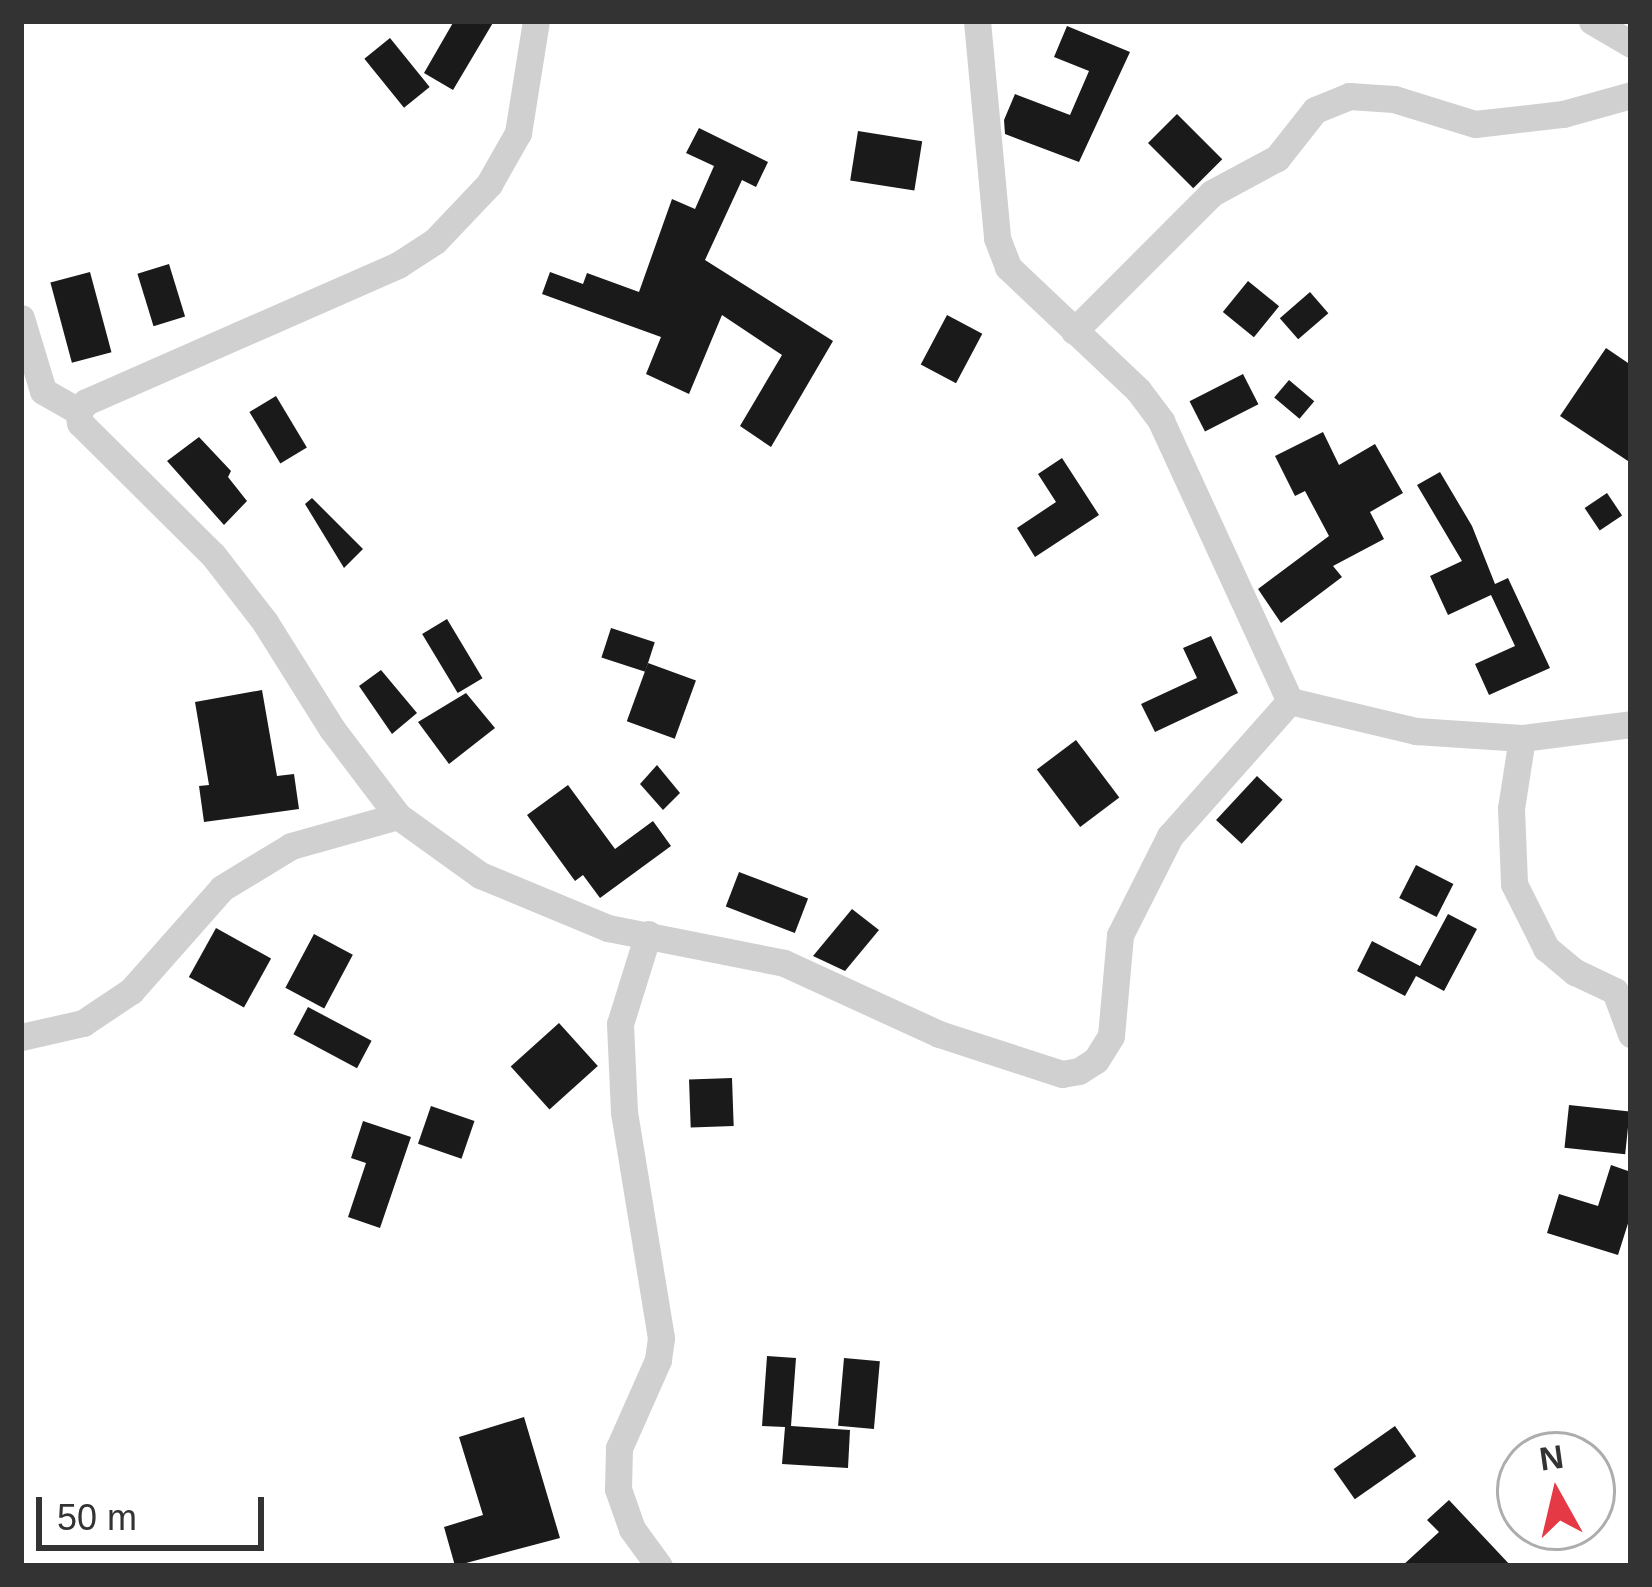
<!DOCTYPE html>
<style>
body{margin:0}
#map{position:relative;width:1652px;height:1587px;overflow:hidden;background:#fff;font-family:Arial,sans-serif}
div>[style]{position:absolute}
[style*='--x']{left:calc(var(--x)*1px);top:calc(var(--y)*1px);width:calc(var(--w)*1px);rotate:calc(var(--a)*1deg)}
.building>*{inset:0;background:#1a1a1a;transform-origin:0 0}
.minor>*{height:27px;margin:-13.5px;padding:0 13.5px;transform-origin:13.5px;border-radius:13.5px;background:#d0d0d0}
span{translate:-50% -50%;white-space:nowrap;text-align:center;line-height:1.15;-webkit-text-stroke:12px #fff;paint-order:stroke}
.frame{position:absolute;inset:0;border:24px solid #333;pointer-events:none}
.north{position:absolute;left:1496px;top:1431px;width:120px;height:120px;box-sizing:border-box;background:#fff;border:3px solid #adadad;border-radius:50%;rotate:352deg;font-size:33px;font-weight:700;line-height:48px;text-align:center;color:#333}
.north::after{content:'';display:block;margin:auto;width:42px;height:54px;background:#e63946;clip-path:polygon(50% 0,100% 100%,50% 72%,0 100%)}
.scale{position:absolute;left:36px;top:1497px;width:228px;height:54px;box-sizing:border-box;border:6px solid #333;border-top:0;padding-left:15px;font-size:36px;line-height:42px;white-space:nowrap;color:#333;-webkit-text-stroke:9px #fff;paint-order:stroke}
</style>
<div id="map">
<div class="building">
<div style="clip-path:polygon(454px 21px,494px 21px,453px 90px,424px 73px)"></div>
<div style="clip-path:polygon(1067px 26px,1130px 52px,1079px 162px,1005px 134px,1004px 120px,1015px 94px,1070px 115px,1089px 71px,1054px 57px)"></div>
<div style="left:390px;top:38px;width:63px;height:33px;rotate:51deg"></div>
<div style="left:1177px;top:114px;width:64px;height:41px;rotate:45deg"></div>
<div style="clip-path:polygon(699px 128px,768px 162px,756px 187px,742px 180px,705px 260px,833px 341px,771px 447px,740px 426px,782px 355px,722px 315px,689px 394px,646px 374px,661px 337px,542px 294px,550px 272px,583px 284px,587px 273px,639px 292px,672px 199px,695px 209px,714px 166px,686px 153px)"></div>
<div style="left:858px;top:131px;width:65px;height:50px;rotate:9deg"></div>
<div style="left:169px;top:264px;width:55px;height:33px;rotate:73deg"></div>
<div style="left:90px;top:272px;width:83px;height:41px;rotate:75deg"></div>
<div style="left:1248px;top:281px;width:40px;height:40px;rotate:39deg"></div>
<div style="left:1310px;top:292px;width:28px;height:40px;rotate:49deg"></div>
<div style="left:947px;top:315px;width:40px;height:56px;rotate:28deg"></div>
<div style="clip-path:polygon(1606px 348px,1631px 365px,1631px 463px,1560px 416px)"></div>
<div style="left:1243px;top:374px;width:34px;height:60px;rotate:63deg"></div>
<div style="left:1289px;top:380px;width:33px;height:23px;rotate:40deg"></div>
<div style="left:276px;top:396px;width:60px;height:31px;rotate:59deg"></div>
<div style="clip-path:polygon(1323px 432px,1339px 465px,1375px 444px,1403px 493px,1370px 512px,1384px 539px,1333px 566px,1342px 577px,1281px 623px,1258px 589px,1329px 536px,1305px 491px,1295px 496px,1275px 456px)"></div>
<div style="clip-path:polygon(199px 437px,231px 471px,228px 477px,247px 501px,224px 525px,167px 461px)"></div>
<div style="clip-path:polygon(1062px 458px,1099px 515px,1035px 557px,1017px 528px,1056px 502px,1038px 474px)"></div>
<div style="clip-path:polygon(1440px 472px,1472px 526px,1495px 584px,1508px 578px,1550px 668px,1489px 695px,1475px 664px,1515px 646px,1491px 595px,1448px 615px,1430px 576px,1462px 561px,1417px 485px)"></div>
<div style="left:1607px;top:493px;width:27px;height:27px;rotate:56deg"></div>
<div style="clip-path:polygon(312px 498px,363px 549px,344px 568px,305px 504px)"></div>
<div style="left:447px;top:619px;width:69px;height:29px;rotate:59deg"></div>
<div style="left:611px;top:628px;width:46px;height:31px;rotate:18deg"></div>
<div style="clip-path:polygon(1211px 636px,1238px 693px,1155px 732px,1141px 704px,1197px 678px,1183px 648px)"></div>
<div style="left:648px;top:663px;width:51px;height:62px;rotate:20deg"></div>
<div style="clip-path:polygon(381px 670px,417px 713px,392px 734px,359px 686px)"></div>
<div style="clip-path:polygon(262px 690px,277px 776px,294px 774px,299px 809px,204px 822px,199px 786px,209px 785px,195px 702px)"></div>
<div style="clip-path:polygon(466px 693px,495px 728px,449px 764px,418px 722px)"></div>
<div style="left:1076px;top:740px;width:72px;height:49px;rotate:53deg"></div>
<div style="clip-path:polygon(657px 765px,680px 793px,663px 810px,640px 784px)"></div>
<div style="left:1257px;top:776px;width:35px;height:60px;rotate:43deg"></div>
<div style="clip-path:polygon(568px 785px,615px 849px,653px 821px,671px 846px,600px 898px,583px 875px,575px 881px,527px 815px)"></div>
<div style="left:1416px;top:865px;width:42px;height:37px;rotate:27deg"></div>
<div style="left:739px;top:872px;width:74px;height:37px;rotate:21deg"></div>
<div style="clip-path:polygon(852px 909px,879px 930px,845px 971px,813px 956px)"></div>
<div style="clip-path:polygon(1448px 914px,1477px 929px,1444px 991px,1416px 976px,1405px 996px,1357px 971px,1372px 941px,1420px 966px)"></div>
<div style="left:216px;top:928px;width:63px;height:56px;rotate:29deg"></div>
<div style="left:314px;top:934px;width:44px;height:61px;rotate:28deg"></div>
<div style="left:308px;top:1007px;width:72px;height:31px;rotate:28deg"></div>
<div style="left:559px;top:1023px;width:58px;height:65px;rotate:48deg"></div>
<div style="left:732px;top:1078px;width:48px;height:43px;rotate:88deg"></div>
<div style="left:1569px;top:1105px;width:61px;height:43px;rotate:6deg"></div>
<div style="left:431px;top:1106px;width:46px;height:40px;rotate:19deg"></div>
<div style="clip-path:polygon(363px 1121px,411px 1137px,380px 1228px,348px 1217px,366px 1163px,351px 1158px)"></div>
<div style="clip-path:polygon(1611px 1165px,1631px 1172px,1631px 1214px,1618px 1255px,1547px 1233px,1559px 1194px,1598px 1206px)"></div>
<div style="clip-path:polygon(767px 1356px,796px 1358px,791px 1426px,850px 1430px,848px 1468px,782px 1464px,785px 1427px,762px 1426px)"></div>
<div style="left:844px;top:1358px;width:36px;height:68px;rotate:5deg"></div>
<div style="clip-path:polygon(524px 1417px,560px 1538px,455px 1566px,444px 1527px,483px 1515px,459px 1437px)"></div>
<div style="left:1395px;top:1426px;width:37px;height:75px;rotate:55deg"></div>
<div style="clip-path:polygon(1449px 1500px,1511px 1566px,1402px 1566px,1439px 1532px,1427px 1520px)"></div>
</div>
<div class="minor">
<div style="--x:977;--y:21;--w:218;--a:84.7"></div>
<div style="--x:997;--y:238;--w:31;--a:69"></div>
<div style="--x:1008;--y:267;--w:179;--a:43.4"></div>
<div style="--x:1138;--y:390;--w:39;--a:53"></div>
<div style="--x:1161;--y:421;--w:308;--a:65.3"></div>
<div style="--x:1592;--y:21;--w:45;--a:30.5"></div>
<div style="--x:21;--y:318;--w:76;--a:73.2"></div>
<div style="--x:43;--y:391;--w:40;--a:29.7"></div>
<div style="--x:1074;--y:331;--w:195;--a:-45"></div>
<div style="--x:1212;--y:193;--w:74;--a:-28.3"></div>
<div style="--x:1277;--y:158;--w:61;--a:-51.6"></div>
<div style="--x:1315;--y:110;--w:37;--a:-22"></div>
<div style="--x:1349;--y:96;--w:45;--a:3.8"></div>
<div style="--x:1394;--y:99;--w:85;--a:17.2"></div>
<div style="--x:1475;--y:124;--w:89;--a:-6.5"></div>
<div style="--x:1563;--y:114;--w:71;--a:-15.6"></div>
<div style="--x:1522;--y:738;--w:71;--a:98.9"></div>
<div style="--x:1511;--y:808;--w:76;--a:87.7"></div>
<div style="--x:1514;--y:884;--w:72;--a:63.4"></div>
<div style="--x:1546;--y:948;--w:38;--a:40"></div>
<div style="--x:1575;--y:972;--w:44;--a:25.4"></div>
<div style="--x:1615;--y:991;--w:46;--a:69.6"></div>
<div style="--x:398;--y:816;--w:109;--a:-127.2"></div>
<div style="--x:332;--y:729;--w:126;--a:-122.1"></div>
<div style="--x:265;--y:622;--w:85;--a:-127.8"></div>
<div style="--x:213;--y:555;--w:187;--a:-135.2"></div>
<div style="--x:80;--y:423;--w:12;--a:-99"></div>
<div style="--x:78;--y:411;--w:12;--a:-48"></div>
<div style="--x:86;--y:402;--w:341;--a:-23.7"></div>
<div style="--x:398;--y:265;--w:44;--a:-33"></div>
<div style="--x:435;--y:241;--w:79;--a:-46.5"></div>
<div style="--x:489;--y:184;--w:59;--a:-60.4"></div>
<div style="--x:518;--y:133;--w:113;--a:-80.9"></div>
<div style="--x:648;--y:934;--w:94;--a:107.3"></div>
<div style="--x:620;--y:1024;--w:88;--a:87.4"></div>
<div style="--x:624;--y:1112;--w:229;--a:80.7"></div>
<div style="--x:661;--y:1338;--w:22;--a:98"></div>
<div style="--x:658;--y:1360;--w:96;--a:113.9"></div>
<div style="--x:619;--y:1448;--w:41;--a:91.4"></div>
<div style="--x:618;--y:1489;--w:42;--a:70.7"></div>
<div style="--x:632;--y:1529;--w:46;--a:53.9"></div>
<div style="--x:21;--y:1037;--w:64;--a:-12.7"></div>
<div style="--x:83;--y:1023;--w:58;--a:-33.7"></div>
<div style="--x:131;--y:991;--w:137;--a:-48.5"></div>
<div style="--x:222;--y:888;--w:81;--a:-31.3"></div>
<div style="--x:291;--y:846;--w:111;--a:-15.7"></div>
<div style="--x:398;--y:816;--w:101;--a:35.7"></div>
<div style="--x:480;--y:875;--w:139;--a:22.5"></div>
<div style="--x:608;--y:928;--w:179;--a:11.2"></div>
<div style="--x:784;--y:963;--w:170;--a:24.6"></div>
<div style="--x:939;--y:1034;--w:129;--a:18"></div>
<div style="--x:1062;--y:1074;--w:17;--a:-10"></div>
<div style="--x:1079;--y:1071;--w:20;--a:-33"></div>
<div style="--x:1096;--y:1060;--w:28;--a:-58"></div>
<div style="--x:1111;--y:1036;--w:101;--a:-84.9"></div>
<div style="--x:1120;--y:935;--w:111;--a:-63.2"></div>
<div style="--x:1170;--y:836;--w:181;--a:-48.4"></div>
<div style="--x:1290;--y:701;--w:130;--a:13.4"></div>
<div style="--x:1416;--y:731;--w:106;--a:3.8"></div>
<div style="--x:1522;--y:738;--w:110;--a:-7.3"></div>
</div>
<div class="frame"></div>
<div class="north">N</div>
<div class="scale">50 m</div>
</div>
